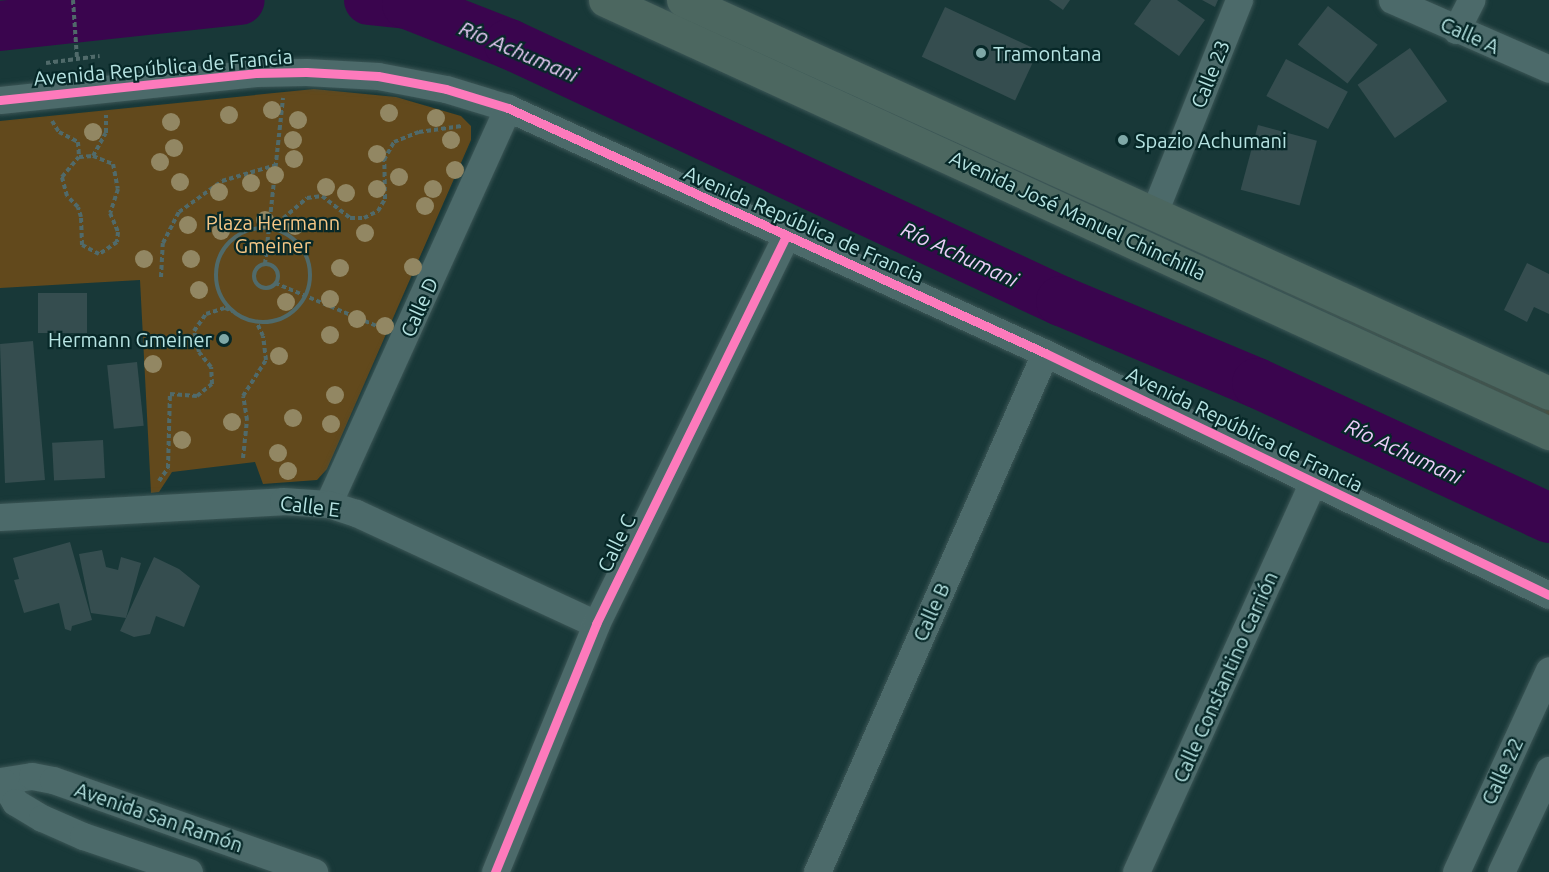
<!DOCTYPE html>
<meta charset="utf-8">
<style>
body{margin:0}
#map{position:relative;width:1549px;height:872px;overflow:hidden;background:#183838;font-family:Ubuntu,sans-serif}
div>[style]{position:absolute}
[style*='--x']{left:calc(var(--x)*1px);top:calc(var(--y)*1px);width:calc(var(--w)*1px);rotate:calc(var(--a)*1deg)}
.green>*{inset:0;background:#62491c}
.river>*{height:50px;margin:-25px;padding:0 25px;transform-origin:25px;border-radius:25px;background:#3a054e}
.building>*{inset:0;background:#354d4f;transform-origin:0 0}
.path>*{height:4px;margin-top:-2px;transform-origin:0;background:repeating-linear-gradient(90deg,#506a6a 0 4.5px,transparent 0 7.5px)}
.path>.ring{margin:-2px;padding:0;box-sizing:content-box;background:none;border:4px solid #506a6a;border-radius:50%}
.roads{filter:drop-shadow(0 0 2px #3c5656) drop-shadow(0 0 2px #3c5656)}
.minor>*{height:27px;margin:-13.5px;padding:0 13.5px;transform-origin:13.5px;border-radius:13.5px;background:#4c6a6a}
.major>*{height:33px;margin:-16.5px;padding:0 16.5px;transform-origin:16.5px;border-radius:16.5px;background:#4c6760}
.cycleway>*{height:9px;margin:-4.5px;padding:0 4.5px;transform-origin:4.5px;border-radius:4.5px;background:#fd7abc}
.trees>*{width:18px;height:18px;margin:-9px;border-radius:50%;background:#928763}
.dots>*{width:16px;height:16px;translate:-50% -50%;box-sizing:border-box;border:3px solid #072828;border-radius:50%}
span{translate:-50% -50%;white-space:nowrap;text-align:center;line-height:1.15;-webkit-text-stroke:4.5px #072828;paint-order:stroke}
.street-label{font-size:20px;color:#b7e4e3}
.poi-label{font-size:20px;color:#b7e4e3}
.left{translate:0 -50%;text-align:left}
.right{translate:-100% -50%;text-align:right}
.park-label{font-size:20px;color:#f6c786}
.water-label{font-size:21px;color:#eccef9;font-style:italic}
</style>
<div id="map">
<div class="green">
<div style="clip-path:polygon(314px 89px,396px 97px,461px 116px,471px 126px,471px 140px,327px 469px,317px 480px,263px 484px,255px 462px,172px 472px,159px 492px,151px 493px,140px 280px,0 288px,0 121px)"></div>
<div style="clip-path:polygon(1187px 243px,1549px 409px,1549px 416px,1185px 246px)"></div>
</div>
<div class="river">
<div style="--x:369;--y:0;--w:38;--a:6"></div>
<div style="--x:407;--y:4;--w:110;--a:21.4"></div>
<div style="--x:509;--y:44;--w:609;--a:24.97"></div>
<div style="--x:1061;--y:301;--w:212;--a:22.7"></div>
<div style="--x:1257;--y:383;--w:322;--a:24.8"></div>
<div style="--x:0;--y:26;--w:241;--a:-6.2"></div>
</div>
<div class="building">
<div style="clip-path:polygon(1049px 0,1070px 0,1063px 10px)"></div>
<div style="clip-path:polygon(1151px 0,1177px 0,1205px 20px,1179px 56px,1134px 24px)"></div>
<div style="clip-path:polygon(1202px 0,1218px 0,1215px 7px)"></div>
<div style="left:1328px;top:6px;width:63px;height:49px;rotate:38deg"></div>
<div style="left:945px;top:7px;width:103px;height:55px;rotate:25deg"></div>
<div style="left:1410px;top:48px;width:65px;height:64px;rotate:55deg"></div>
<div style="left:1286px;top:59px;width:70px;height:42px;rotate:28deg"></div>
<div style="left:1258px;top:125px;width:61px;height:67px;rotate:15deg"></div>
<div style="clip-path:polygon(1527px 263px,1549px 274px,1549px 314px,1534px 307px,1527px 322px,1504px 310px)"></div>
<div style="left:38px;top:293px;width:49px;height:40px"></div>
<div style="clip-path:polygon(33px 341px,45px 480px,5px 483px,0 344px)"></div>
<div style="left:137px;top:362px;width:64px;height:30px;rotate:84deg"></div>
<div style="left:103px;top:440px;width:38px;height:51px;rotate:87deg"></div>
<div style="clip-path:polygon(70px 542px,92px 620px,72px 626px,71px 631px,65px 629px,59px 603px,24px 613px,14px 580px,19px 579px,13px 558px)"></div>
<div style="clip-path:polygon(102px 550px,106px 567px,118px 570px,121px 557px,141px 563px,126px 618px,91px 613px,79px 554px)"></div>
<div style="clip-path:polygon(154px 557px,179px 569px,200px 586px,184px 627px,156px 616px,150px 634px,134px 637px,120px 631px)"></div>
</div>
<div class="path">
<div style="--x:73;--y:0;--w:59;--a:86.1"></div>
<div style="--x:46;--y:63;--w:54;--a:-7.4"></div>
<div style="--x:52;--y:121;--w:13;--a:58"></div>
<div style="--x:59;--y:132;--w:21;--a:28"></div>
<div style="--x:78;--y:142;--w:15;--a:86"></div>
<div style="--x:93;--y:156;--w:22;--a:22"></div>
<div style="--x:113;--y:164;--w:25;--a:79"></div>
<div style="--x:118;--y:189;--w:25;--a:108"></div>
<div style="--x:110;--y:213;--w:21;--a:67"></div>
<div style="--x:118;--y:232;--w:10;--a:96"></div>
<div style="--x:117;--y:242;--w:22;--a:146"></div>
<div style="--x:99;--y:254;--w:19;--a:-152"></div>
<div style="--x:82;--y:245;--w:28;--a:-92"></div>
<div style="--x:81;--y:217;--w:10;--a:-107"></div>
<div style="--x:78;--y:207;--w:16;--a:-135"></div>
<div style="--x:67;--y:196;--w:20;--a:-105"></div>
<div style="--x:62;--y:177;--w:26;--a:-50"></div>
<div style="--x:79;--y:157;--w:14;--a:-4"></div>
<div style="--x:93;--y:156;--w:26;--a:-61"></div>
<div style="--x:106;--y:133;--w:18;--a:-90"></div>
<div style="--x:272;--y:228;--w:46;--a:-40.6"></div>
<div style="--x:307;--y:198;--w:15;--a:-8"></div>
<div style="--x:322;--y:196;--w:36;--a:38"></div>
<div style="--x:350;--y:218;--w:14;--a:0"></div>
<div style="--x:364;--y:218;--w:16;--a:-27"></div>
<div style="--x:378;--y:211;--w:14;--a:-60"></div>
<div style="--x:385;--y:199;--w:39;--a:-91"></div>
<div style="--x:384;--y:160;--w:21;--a:-61"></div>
<div style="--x:394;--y:142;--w:27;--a:-22"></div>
<div style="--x:419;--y:132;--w:43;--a:-7.9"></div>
<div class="ring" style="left:216px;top:228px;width:90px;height:90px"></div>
<div style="--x:265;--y:264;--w:167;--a:-83.8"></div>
<div class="ring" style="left:254px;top:264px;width:20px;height:20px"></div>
<div style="--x:161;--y:277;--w:34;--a:-87"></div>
<div style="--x:163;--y:243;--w:35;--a:-63"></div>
<div style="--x:179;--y:212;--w:53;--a:-35.8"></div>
<div style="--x:222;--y:181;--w:56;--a:-16.5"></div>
<div style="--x:275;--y:283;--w:113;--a:22.9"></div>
<div style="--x:243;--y:458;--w:38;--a:-84"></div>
<div style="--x:247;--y:420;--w:24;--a:-99"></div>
<div style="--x:243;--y:396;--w:43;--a:-57.4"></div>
<div style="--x:266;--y:360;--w:24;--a:-97"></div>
<div style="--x:263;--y:336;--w:17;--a:-115"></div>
<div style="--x:159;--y:481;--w:16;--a:-55"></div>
<div style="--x:168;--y:468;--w:74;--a:-88.5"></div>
<div style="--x:170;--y:394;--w:27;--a:4"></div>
<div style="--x:197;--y:396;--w:19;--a:-39"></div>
<div style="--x:212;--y:384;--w:17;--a:-93"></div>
<div style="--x:211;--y:367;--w:19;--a:-129"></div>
<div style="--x:199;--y:352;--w:22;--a:-103"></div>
<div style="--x:194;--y:331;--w:21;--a:-55"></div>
<div style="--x:206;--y:314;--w:20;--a:-18"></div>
<div style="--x:225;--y:308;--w:8;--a:23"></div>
</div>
<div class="roads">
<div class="minor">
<div style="--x:1392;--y:0;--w:171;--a:23.7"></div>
<div style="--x:1456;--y:30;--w:34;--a:-63"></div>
<div style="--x:0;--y:100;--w:257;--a:-6"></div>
<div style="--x:256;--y:73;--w:50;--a:-1.1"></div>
<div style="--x:306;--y:72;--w:72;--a:3.2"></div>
<div style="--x:378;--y:76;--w:69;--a:10.8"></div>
<div style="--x:446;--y:89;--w:65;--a:17"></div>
<div style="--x:508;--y:108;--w:590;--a:24.52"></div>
<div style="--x:1045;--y:353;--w:559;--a:25.65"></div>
<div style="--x:1153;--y:215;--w:232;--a:-68.2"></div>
<div style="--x:328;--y:504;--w:435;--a:-65.6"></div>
<div style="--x:0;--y:517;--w:283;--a:-3.2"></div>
<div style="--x:283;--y:501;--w:45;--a:3.8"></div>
<div style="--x:328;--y:504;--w:29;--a:18"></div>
<div style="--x:356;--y:513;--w:264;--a:24.8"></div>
<div style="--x:0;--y:781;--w:32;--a:-9"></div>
<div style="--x:32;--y:776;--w:21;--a:11"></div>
<div style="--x:53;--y:780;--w:277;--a:19.4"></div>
<div style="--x:2;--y:781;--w:25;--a:58"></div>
<div style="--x:15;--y:802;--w:31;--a:31"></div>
<div style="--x:42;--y:818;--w:45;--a:23.7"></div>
<div style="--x:83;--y:836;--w:112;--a:18.8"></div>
<div style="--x:495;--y:872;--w:268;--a:-67.8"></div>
<div style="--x:596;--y:624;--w:432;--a:-63.9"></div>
<div style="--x:817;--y:872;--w:567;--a:-66.28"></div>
<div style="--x:1136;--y:872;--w:428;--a:-65.6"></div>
<div style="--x:1456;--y:872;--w:222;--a:-65.3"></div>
<div style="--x:1501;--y:872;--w:113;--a:-64.8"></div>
</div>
<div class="major">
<div style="--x:605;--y:0;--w:1039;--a:24.64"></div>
<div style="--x:683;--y:0;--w:951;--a:24.41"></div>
</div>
</div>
<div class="cycleway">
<div style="--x:0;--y:100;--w:257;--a:-6"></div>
<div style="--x:256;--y:73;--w:50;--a:-1.1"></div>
<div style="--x:306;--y:72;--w:72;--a:3.2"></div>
<div style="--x:378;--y:76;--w:69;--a:10.8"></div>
<div style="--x:446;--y:89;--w:65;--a:17"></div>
<div style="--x:508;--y:108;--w:590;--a:24.52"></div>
<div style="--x:1045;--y:353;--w:559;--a:25.65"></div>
<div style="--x:495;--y:872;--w:268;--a:-67.8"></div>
<div style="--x:596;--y:624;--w:432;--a:-63.9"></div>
</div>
<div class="trees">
<div style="left:272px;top:110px"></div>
<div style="left:389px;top:113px"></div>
<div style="left:229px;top:115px"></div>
<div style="left:436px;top:118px"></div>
<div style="left:298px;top:120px"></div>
<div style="left:171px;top:122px"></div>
<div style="left:93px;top:132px"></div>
<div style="left:293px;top:140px"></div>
<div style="left:451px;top:140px"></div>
<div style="left:174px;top:148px"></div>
<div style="left:377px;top:154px"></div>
<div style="left:294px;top:159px"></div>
<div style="left:160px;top:162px"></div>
<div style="left:455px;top:170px"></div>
<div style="left:275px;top:175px"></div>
<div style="left:399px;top:177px"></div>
<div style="left:180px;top:182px"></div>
<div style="left:251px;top:183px"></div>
<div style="left:326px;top:187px"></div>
<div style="left:377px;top:189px"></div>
<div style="left:433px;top:189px"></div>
<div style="left:219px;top:192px"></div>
<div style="left:346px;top:193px"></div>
<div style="left:425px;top:206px"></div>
<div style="left:265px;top:220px"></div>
<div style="left:188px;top:225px"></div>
<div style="left:295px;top:226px"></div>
<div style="left:221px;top:231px"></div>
<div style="left:365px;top:233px"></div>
<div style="left:144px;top:259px"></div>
<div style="left:191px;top:259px"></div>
<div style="left:413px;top:267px"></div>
<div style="left:340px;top:268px"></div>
<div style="left:199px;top:290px"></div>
<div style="left:330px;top:299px"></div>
<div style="left:286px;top:302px"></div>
<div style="left:357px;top:319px"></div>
<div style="left:385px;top:326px"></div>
<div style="left:330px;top:335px"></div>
<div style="left:279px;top:356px"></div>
<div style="left:153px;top:364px"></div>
<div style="left:335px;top:395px"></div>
<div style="left:293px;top:418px"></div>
<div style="left:232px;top:422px"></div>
<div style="left:331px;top:424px"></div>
<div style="left:182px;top:440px"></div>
<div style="left:278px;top:453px"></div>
<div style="left:288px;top:471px"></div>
</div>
<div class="dots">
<div style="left:981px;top:53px;background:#7fa8a7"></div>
<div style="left:1123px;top:140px;background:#7fa8a7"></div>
<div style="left:224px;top:339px;background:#7fa8a7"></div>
</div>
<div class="street-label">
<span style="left:1470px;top:35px;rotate:24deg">Calle A</span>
<span style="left:163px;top:67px;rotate:-5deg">Avenida República de Francia</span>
<span style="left:1210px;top:74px;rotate:-68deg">Calle 23</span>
<span style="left:1078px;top:215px;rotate:25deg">Avenida José Manuel Chinchilla</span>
<span style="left:804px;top:224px;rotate:24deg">Avenida República de Francia</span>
<span style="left:419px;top:307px;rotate:-66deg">Calle D</span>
<span style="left:1245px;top:429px;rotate:26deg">Avenida República de Francia</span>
<span style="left:310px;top:506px;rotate:7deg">Calle E</span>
<span style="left:616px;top:543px;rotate:-64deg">Calle C</span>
<span style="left:931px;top:612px;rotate:-66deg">Calle B</span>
<span style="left:1225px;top:677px;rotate:-66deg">Calle Constantino Carrión</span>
<span style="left:1502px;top:771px;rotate:-65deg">Calle 22</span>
<span style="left:159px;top:817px;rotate:19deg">Avenida San Ramón</span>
</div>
<div class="poi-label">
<span class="left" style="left:993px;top:53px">Tramontana</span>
<span class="left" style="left:1135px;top:140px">Spazio Achumani</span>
<span class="right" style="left:212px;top:339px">Hermann Gmeiner</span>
</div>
<div class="park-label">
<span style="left:273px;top:234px">Plaza Hermann<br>Gmeiner</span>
</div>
<div class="water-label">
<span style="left:519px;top:51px;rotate:23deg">Río Achumani</span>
<span style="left:960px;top:254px;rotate:25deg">Río Achumani</span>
<span style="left:1404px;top:451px;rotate:25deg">Río Achumani</span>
</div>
</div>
